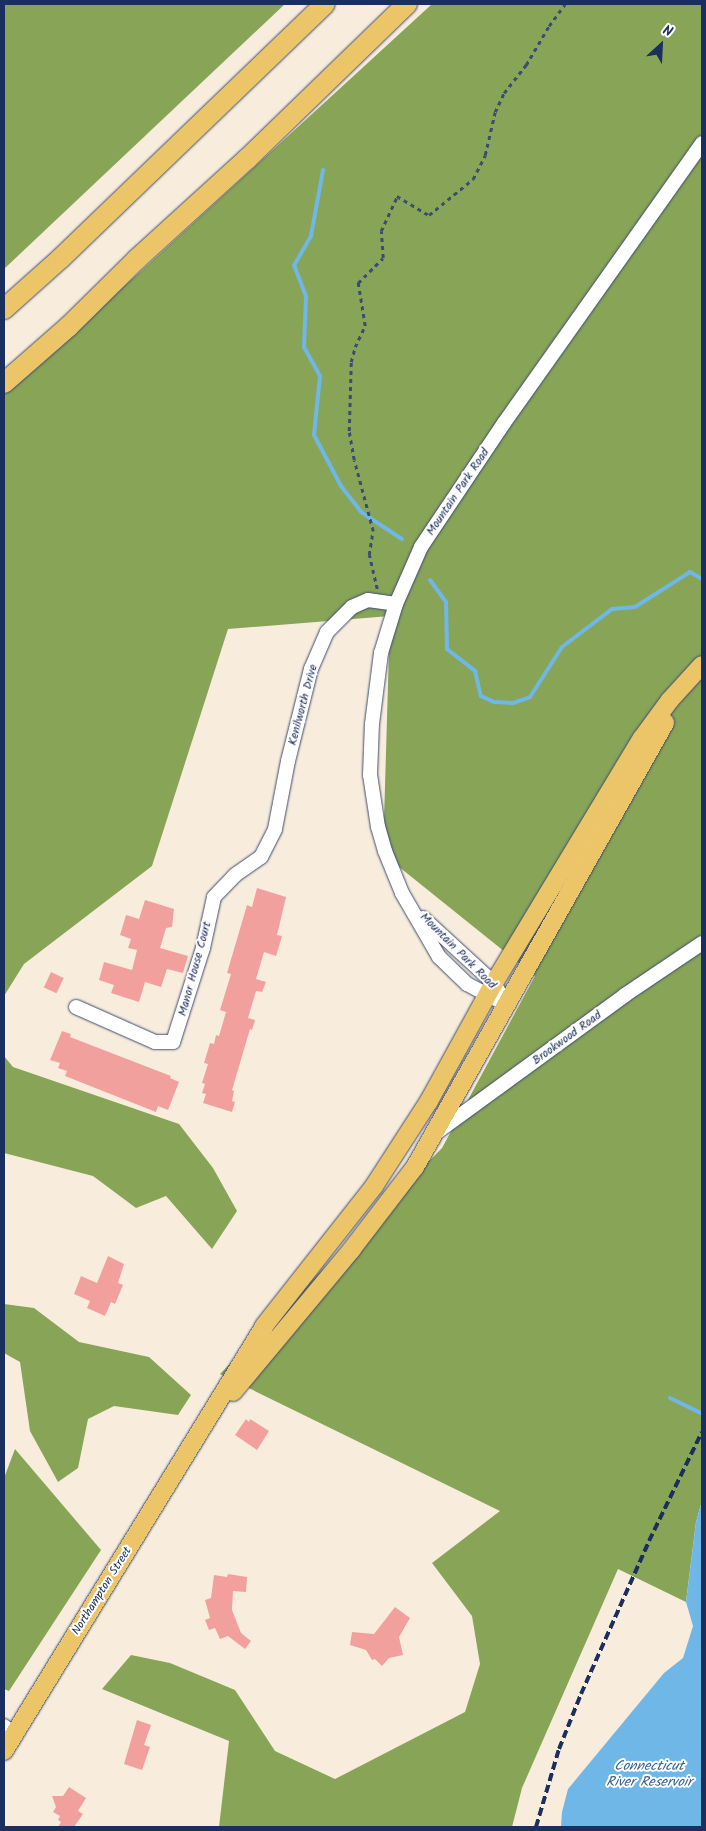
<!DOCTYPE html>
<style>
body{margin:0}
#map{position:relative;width:706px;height:1831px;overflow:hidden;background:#f8eddd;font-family:Kalam,sans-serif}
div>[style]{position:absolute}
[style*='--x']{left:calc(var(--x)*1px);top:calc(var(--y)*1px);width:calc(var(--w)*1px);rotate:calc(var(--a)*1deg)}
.forest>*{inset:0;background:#88a457}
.water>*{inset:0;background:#6fb7e7}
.stream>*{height:4px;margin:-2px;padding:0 2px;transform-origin:2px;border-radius:2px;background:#6fb7e7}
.building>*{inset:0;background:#f2a09e;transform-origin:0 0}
.path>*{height:2.5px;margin-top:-1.25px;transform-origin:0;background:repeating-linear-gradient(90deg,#3c4c71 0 4px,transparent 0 8px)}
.roads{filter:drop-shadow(0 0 1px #3c4c71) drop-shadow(0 0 1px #3c4c71)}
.minor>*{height:14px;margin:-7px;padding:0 7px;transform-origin:7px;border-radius:7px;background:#fff}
.major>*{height:18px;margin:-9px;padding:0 9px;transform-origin:9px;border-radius:9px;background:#edc569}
.highway>*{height:20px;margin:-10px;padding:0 10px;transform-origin:10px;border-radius:10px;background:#edc569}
.rail>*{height:4px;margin-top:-2px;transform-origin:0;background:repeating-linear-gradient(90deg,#1b2f5e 0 8px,transparent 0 12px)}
span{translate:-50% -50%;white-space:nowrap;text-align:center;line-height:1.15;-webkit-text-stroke:4px #fff;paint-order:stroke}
.street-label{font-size:12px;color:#1b2f5e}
.water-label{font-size:14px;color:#385f8e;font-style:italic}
.frame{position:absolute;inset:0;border:5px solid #1b2f5e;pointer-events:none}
.north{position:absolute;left:636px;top:20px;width:50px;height:50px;-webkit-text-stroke:4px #fff;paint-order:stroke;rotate:25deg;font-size:14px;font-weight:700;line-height:20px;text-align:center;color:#1b2f5e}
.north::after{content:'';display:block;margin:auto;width:18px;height:22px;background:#1b2f5e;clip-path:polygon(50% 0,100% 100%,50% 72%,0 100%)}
</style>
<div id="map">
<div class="forest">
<div style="clip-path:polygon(4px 4px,285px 4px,4px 269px)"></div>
<div style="clip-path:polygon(432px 4px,702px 4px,702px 1501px,696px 1522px,686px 1602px,618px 1569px,522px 1788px,512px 1827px,219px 1827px,229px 1741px,102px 1689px,131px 1655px,170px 1663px,235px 1690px,275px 1751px,335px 1779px,465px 1712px,480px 1664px,472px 1616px,432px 1563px,500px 1511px,220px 1374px,442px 1148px,535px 976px,383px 854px,390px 616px,228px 629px,152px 866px,24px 964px,4px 996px,4px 392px,140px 272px)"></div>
<div style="clip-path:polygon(4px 1056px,13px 1067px,179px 1124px,213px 1168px,237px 1211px,212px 1249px,166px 1196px,136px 1208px,93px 1176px,4px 1153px)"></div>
<div style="clip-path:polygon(4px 1304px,34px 1308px,79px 1342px,149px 1357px,191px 1395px,178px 1415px,114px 1406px,88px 1419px,78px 1468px,58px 1482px,30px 1431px,20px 1362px,4px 1353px)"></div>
<div style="clip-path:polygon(15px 1449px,101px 1550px,9px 1691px,4px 1689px,4px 1478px)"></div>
</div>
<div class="water">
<div style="clip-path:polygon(702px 1501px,702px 1827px,561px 1827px,562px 1812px,568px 1789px,664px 1673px,683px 1658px,693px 1626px,686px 1602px,696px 1522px)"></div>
</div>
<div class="stream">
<div style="--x:323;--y:170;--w:67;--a:100.3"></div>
<div style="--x:311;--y:236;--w:34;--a:120"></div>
<div style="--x:294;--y:265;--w:34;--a:69"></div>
<div style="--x:306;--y:297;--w:50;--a:92.3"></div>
<div style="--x:304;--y:347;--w:33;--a:61"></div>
<div style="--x:320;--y:376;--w:59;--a:95.8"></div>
<div style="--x:314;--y:435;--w:58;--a:62.1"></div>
<div style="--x:341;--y:486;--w:33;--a:52"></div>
<div style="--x:361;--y:512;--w:49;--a:33.4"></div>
<div style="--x:430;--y:580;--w:27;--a:54"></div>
<div style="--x:446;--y:602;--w:47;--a:88.8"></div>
<div style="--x:447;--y:649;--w:36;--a:38"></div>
<div style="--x:475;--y:671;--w:26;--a:77"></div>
<div style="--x:481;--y:696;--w:14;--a:25"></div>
<div style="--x:494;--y:702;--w:19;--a:3"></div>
<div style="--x:513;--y:703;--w:18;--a:-19"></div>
<div style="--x:530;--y:697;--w:59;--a:-57.4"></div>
<div style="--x:562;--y:647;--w:63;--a:-37.2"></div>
<div style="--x:612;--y:609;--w:23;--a:-5"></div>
<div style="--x:635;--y:607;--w:65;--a:-32.5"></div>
<div style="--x:690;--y:572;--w:14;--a:30"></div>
<div style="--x:670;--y:1398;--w:34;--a:26"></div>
</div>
<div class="building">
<div style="clip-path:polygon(257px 888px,286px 897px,277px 935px,282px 936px,276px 956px,264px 952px,256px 979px,266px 982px,262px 992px,256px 991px,248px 1018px,255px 1020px,252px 1030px,250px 1029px,232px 1090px,234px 1091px,232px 1101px,235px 1102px,232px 1112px,203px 1103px,206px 1094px,202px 1093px,205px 1084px,202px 1083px,208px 1064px,204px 1063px,210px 1043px,214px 1044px,216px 1035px,219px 1036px,226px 1012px,220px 1010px,231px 974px,227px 973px,247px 905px,252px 907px)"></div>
<div style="clip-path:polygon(145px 900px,174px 909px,172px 927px,166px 928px,160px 948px,188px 956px,183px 973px,167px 969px,161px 987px,145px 982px,139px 1002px,111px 993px,114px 985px,99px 980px,104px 962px,132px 970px,137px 950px,128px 948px,131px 939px,120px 935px,126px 915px,139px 919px)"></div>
<div style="left:51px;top:972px;width:14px;height:17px;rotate:25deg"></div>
<div style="clip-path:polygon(62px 1031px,71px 1034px,70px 1037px,171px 1076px,170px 1078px,179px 1082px,168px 1110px,158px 1106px,156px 1112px,65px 1076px,67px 1071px,58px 1068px,60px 1063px,50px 1060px)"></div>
<div style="clip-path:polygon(108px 1256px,124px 1264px,118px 1283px,123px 1285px,115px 1304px,111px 1302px,105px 1316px,87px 1308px,90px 1301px,74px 1294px,81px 1276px,97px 1283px)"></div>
<div style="clip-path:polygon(246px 1419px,249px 1422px,250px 1419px,269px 1431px,257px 1450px,235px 1435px)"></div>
<div style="clip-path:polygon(228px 1574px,247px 1577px,246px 1592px,233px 1591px,232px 1610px,241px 1633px,251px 1641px,245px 1649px,228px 1636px,220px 1639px,215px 1628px,209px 1630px,205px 1620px,210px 1618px,205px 1600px,211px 1598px,214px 1575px,227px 1577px)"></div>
<div style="clip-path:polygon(395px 1607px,410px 1618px,399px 1637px,403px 1655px,389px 1658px,382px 1666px,375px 1659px,372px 1660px,366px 1650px,350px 1645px,352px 1632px,374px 1634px)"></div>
<div style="clip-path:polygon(137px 1720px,151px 1725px,144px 1745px,150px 1747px,142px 1770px,124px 1764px)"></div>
<div style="clip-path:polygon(69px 1787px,86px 1798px,78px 1811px,83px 1814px,74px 1827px,58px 1827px,61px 1822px,58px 1820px,60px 1816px,53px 1812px,56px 1807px,52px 1796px,63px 1796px)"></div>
</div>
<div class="path">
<div style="--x:377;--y:589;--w:35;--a:-103"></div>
<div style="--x:369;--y:555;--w:24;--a:-81"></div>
<div style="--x:373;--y:531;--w:73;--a:-105"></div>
<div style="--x:354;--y:460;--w:29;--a:-100"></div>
<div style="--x:349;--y:431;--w:69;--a:-88.3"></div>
<div style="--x:351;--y:362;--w:16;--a:-75"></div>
<div style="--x:355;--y:347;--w:23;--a:-65"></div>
<div style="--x:365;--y:326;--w:44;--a:-99.2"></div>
<div style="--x:358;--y:283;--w:35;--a:-45"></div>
<div style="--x:383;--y:258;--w:27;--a:-94"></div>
<div style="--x:381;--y:231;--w:38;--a:-65"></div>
<div style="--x:397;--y:196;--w:37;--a:31"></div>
<div style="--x:429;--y:215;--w:57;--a:-39.3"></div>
<div style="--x:473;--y:179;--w:27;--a:-63"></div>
<div style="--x:485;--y:155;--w:44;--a:-76.9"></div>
<div style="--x:495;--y:112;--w:21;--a:-65"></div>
<div style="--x:504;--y:93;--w:36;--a:-52"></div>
<div style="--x:526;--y:65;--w:45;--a:-59.5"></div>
<div style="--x:549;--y:26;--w:27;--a:-54"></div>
</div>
<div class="roads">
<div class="minor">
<div style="--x:423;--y:918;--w:96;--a:42.5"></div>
<div style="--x:494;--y:983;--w:10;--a:61"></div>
<div style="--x:507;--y:1005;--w:45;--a:-152.3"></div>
<div style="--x:467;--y:984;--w:39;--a:-136"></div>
<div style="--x:439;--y:957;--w:74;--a:-120"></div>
<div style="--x:402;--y:893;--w:45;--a:-112"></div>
<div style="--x:385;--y:851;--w:25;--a:-106"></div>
<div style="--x:378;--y:827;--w:53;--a:-98.7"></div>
<div style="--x:370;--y:775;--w:51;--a:-87.8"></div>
<div style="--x:372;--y:724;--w:72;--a:-82.8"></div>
<div style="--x:381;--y:653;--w:51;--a:-73"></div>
<div style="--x:396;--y:604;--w:62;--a:-66.3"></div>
<div style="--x:421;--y:547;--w:149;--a:-56.2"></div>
<div style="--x:504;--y:423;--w:343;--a:-54.7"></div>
<div style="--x:76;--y:1007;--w:86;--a:23.9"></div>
<div style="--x:155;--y:1042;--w:18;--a:0"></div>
<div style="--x:173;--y:1042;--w:99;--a:-72.3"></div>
<div style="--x:203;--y:948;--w:52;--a:-77.8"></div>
<div style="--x:214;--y:897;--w:30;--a:-46"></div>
<div style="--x:235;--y:875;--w:32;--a:-35"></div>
<div style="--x:261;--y:857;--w:31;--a:-63"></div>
<div style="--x:275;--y:829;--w:69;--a:-79.2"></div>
<div style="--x:288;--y:761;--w:95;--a:-76"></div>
<div style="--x:311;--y:669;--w:40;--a:-66.6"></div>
<div style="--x:327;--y:632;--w:35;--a:-45"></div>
<div style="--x:352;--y:607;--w:17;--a:-24"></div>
<div style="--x:368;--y:600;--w:28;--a:8"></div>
<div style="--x:436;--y:1133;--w:234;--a:-36.1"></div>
<div style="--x:625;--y:995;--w:93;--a:-34"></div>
<div style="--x:4;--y:1726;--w:13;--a:39"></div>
</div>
<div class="major">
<div style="--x:233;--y:1392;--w:186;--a:-50.2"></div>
<div style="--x:352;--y:1249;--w:103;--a:-52.5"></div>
<div style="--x:415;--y:1167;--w:510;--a:-60.62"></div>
<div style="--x:4;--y:1751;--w:498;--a:-58.5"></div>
<div style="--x:264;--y:1326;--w:178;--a:-51.8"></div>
<div style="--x:374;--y:1186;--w:101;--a:-57.1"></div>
<div style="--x:429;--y:1101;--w:135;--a:-61.2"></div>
<div style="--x:494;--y:983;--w:286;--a:-58.9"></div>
<div style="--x:642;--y:738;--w:47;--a:-53.6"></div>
<div style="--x:670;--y:700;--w:47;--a:-47.6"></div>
</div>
<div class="highway">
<div style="--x:4;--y:309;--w:76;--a:-41.8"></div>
<div style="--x:61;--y:258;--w:366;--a:-43.9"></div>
<div style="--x:4;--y:383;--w:86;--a:-41.2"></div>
<div style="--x:69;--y:326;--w:95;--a:-44.6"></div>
<div style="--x:137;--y:259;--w:149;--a:-42.3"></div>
<div style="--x:247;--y:159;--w:223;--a:-44.1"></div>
</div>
</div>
<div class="rail">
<div style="--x:536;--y:1827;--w:81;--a:-73.6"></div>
<div style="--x:559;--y:1749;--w:59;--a:-68.2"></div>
<div style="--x:581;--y:1694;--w:167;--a:-66"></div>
<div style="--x:649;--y:1541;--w:121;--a:-64.1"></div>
</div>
<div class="street-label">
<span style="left:458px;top:492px;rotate:-56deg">Mountain Park Road</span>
<span style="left:303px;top:705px;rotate:-75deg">Kenilworth Drive</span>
<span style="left:458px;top:951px;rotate:45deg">Mountain Park Road</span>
<span style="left:195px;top:969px;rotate:-75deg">Manor House Court</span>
<span style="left:567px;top:1038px;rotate:-36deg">Brookwood Road</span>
<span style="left:102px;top:1591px;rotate:-58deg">Northampton Street</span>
</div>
<div class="water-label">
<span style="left:649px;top:1774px">Connecticut<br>River Reservoir</span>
</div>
<div class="frame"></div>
<div class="north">N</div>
</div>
